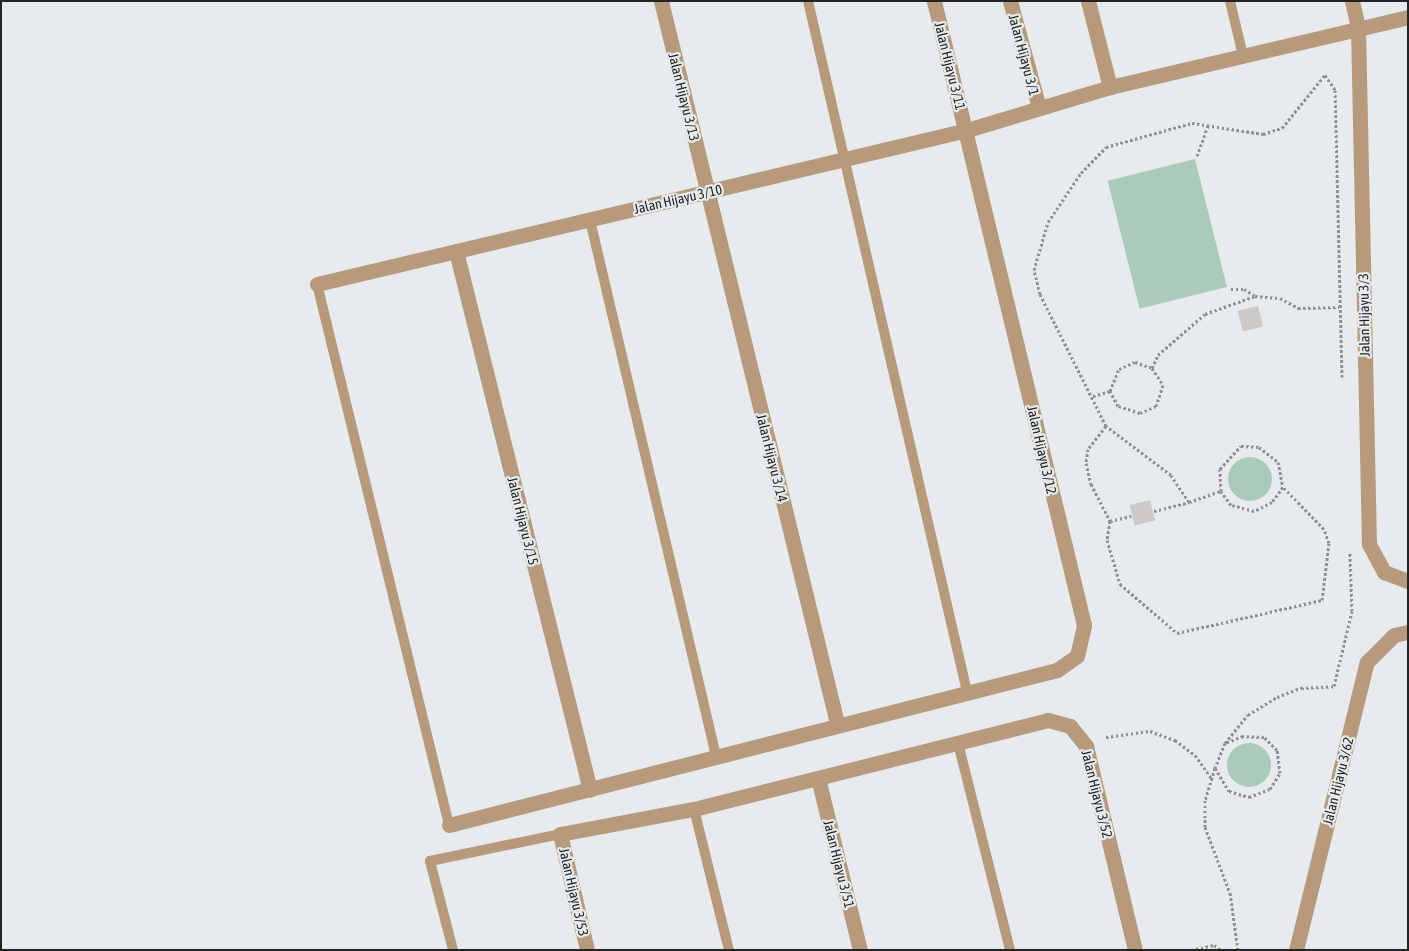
<!DOCTYPE html>
<style>
body{margin:0}
#map{position:relative;width:1409px;height:951px;overflow:hidden;background:#e8ebed;font-family:"Asap Condensed",sans-serif}
div>[style]{position:absolute}
[style*='--x']{left:calc(var(--x)*1px);top:calc(var(--y)*1px);width:calc(var(--w)*1px);rotate:calc(var(--a)*1deg)}
.green>*{inset:0;background:#abcbba;transform-origin:0 0}
.round{border-radius:50%}
.building>*{inset:0;background:#ccc9c7;transform-origin:0 0}
.path>*{height:3px;margin-top:-1.5px;transform-origin:0;background:repeating-linear-gradient(90deg,#8d8f90 0 2.5px,transparent 0 5px)}
.lane>*{height:10px;margin:-5px;padding:0 5px;transform-origin:5px;border-radius:5px;background:#b69a7b}
.street>*{height:15px;margin:-7.5px;padding:0 7.5px;transform-origin:7.5px;border-radius:7.5px;background:#b69a7b}
span{translate:-50% -50%;white-space:nowrap;text-align:center;line-height:1.15;-webkit-text-stroke:4.5px #e8ebed;paint-order:stroke}
.street-label{font-size:14px;color:#222323}
.frame{position:absolute;inset:0;border:2px solid #222323;pointer-events:none}
</style>
<div id="map">
<div class="green">
<div style="left:1195px;top:159px;width:132px;height:90px;rotate:76deg"></div>
<div class="round" style="left:1228px;top:457px;width:44px;height:44px"></div>
<div class="round" style="left:1227px;top:743px;width:44px;height:44px"></div>
</div>
<div class="building">
<div style="left:1258px;top:306px;width:21px;height:21px;rotate:76deg"></div>
<div style="left:1150px;top:500px;width:21px;height:21px;rotate:76deg"></div>
</div>
<div class="path">
<div style="--x:1197;--y:156;--w:33;--a:-70"></div>
<div style="--x:1231;--y:289;--w:13;--a:0"></div>
<div style="--x:1244;--y:289;--w:12;--a:31"></div>
<div style="--x:1152;--y:368;--w:14;--a:-65"></div>
<div style="--x:1158;--y:355;--w:62;--a:-41.1"></div>
<div style="--x:1205;--y:314;--w:53;--a:-19.8"></div>
<div style="--x:1255;--y:296;--w:25;--a:5"></div>
<div style="--x:1280;--y:298;--w:21;--a:29"></div>
<div style="--x:1298;--y:308;--w:41;--a:-1.4"></div>
<div style="--x:1093;--y:396;--w:18;--a:-16"></div>
<div style="--x:1110;--y:391;--w:24;--a:-68"></div>
<div style="--x:1119;--y:369;--w:17;--a:-24"></div>
<div style="--x:1135;--y:362;--w:18;--a:19"></div>
<div style="--x:1152;--y:368;--w:20;--a:57"></div>
<div style="--x:1163;--y:385;--w:22;--a:108"></div>
<div style="--x:1156;--y:406;--w:17;--a:156"></div>
<div style="--x:1140;--y:413;--w:23;--a:-162"></div>
<div style="--x:1118;--y:406;--w:17;--a:-118"></div>
<div style="--x:1106;--y:426;--w:29;--a:128"></div>
<div style="--x:1088;--y:449;--w:14;--a:98"></div>
<div style="--x:1086;--y:463;--w:22;--a:77"></div>
<div style="--x:1091;--y:484;--w:42;--a:62.8"></div>
<div style="--x:1110;--y:521;--w:22;--a:-13"></div>
<div style="--x:1189;--y:502;--w:34;--a:-19"></div>
<div style="--x:1154;--y:511;--w:36;--a:-14"></div>
<div style="--x:1189;--y:502;--w:32;--a:-124"></div>
<div style="--x:1171;--y:475;--w:81;--a:-143"></div>
<div style="--x:1106;--y:426;--w:148;--a:-116.6"></div>
<div style="--x:1040;--y:294;--w:25;--a:-104"></div>
<div style="--x:1034;--y:270;--w:50;--a:-73.7"></div>
<div style="--x:1048;--y:222;--w:59;--a:-56"></div>
<div style="--x:1081;--y:173;--w:36;--a:-46"></div>
<div style="--x:1106;--y:147;--w:89;--a:-15.6"></div>
<div style="--x:1192;--y:123;--w:72;--a:8.8"></div>
<div style="--x:1263;--y:134;--w:20;--a:-18"></div>
<div style="--x:1282;--y:128;--w:68;--a:-50.9"></div>
<div style="--x:1325;--y:75;--w:18;--a:56"></div>
<div style="--x:1335;--y:90;--w:287;--a:88.6"></div>
<div style="--x:1110;--y:521;--w:19;--a:99"></div>
<div style="--x:1107;--y:540;--w:46;--a:73.5"></div>
<div style="--x:1120;--y:584;--w:75;--a:40.7"></div>
<div style="--x:1177;--y:633;--w:149;--a:-12.8"></div>
<div style="--x:1322;--y:600;--w:57;--a:-83"></div>
<div style="--x:1329;--y:543;--w:15;--a:-110"></div>
<div style="--x:1324;--y:529;--w:59;--a:-134.3"></div>
<div style="--x:1283;--y:487;--w:19;--a:126"></div>
<div style="--x:1272;--y:502;--w:20;--a:153"></div>
<div style="--x:1254;--y:511;--w:24;--a:-165"></div>
<div style="--x:1231;--y:505;--w:17;--a:-126"></div>
<div style="--x:1221;--y:491;--w:22;--a:-93"></div>
<div style="--x:1220;--y:469;--w:31;--a:-48"></div>
<div style="--x:1241;--y:446;--w:18;--a:3"></div>
<div style="--x:1259;--y:447;--w:24;--a:38"></div>
<div style="--x:1278;--y:462;--w:25;--a:79"></div>
<div style="--x:1106;--y:737;--w:44;--a:-7.8"></div>
<div style="--x:1150;--y:731;--w:27;--a:20"></div>
<div style="--x:1175;--y:740;--w:25;--a:37"></div>
<div style="--x:1195;--y:755;--w:28;--a:55"></div>
<div style="--x:1225;--y:743;--w:36;--a:-51"></div>
<div style="--x:1248;--y:715;--w:34;--a:-32"></div>
<div style="--x:1277;--y:697;--w:26;--a:-21"></div>
<div style="--x:1301;--y:688;--w:33;--a:-3"></div>
<div style="--x:1334;--y:686;--w:77;--a:-76.5"></div>
<div style="--x:1352;--y:611;--w:58;--a:-92"></div>
<div style="--x:1215;--y:768;--w:27;--a:59"></div>
<div style="--x:1229;--y:791;--w:21;--a:17"></div>
<div style="--x:1249;--y:797;--w:22;--a:-21"></div>
<div style="--x:1270;--y:789;--w:19;--a:-58"></div>
<div style="--x:1280;--y:773;--w:23;--a:-97"></div>
<div style="--x:1277;--y:750;--w:18;--a:-135"></div>
<div style="--x:1264;--y:737;--w:21;--a:-177"></div>
<div style="--x:1243;--y:736;--w:19;--a:159"></div>
<div style="--x:1225;--y:743;--w:27;--a:112"></div>
<div style="--x:1215;--y:768;--w:34;--a:107"></div>
<div style="--x:1205;--y:800;--w:27;--a:90"></div>
<div style="--x:1205;--y:827;--w:71;--a:69.3"></div>
<div style="--x:1230;--y:893;--w:58;--a:82"></div>
<div style="--x:1191;--y:950;--w:24;--a:-12"></div>
<div style="--x:1214;--y:945;--w:9;--a:36"></div>
</div>
<div class="lane">
<div style="--x:808;--y:1;--w:709;--a:77.04"></div>
<div style="--x:1230;--y:1;--w:57;--a:76.7"></div>
<div style="--x:590;--y:220;--w:551;--a:76.77"></div>
<div style="--x:317;--y:284;--w:557;--a:76.29"></div>
<div style="--x:958;--y:743;--w:213;--a:75.9"></div>
<div style="--x:694;--y:809;--w:145;--a:76.1"></div>
<div style="--x:453;--y:950;--w:92;--a:-104.5"></div>
<div style="--x:430;--y:861;--w:133;--a:-11.7"></div>
</div>
<div class="street">
<div style="--x:661;--y:1;--w:743;--a:76.3"></div>
<div style="--x:1010;--y:1;--w:111;--a:74.8"></div>
<div style="--x:1088;--y:1;--w:89;--a:75.7"></div>
<div style="--x:1352;--y:1;--w:28;--a:77"></div>
<div style="--x:1358;--y:28;--w:516;--a:88.78"></div>
<div style="--x:1369;--y:544;--w:32;--a:62"></div>
<div style="--x:1384;--y:572;--w:26;--a:21"></div>
<div style="--x:456;--y:251;--w:555;--a:76.04"></div>
<div style="--x:317;--y:284;--w:668;--a:-13.33"></div>
<div style="--x:967;--y:130;--w:149;--a:-16.7"></div>
<div style="--x:1110;--y:87;--w:306;--a:-13.2"></div>
<div style="--x:818;--y:778;--w:177;--a:76.3"></div>
<div style="--x:449;--y:825;--w:627;--a:-14.3"></div>
<div style="--x:1057;--y:670;--w:24;--a:-35"></div>
<div style="--x:1077;--y:656;--w:32;--a:-77"></div>
<div style="--x:1084;--y:625;--w:642;--a:-103.52"></div>
<div style="--x:587;--y:950;--w:119;--a:-103.1"></div>
<div style="--x:560;--y:834;--w:136;--a:-10.6"></div>
<div style="--x:694;--y:809;--w:365;--a:-14.1"></div>
<div style="--x:1048;--y:720;--w:23;--a:15"></div>
<div style="--x:1070;--y:726;--w:26;--a:51"></div>
<div style="--x:1086;--y:746;--w:210;--a:76.5"></div>
<div style="--x:1296;--y:950;--w:297;--a:-76.2"></div>
<div style="--x:1367;--y:662;--w:38;--a:-45"></div>
<div style="--x:1394;--y:635;--w:14;--a:-12"></div>
</div>
<div class="street-label">
<span style="left:1024px;top:55px;rotate:75deg">Jalan Hijayu 3/1</span>
<span style="left:950px;top:66px;rotate:76deg">Jalan Hijayu 3/11</span>
<span style="left:684px;top:97px;rotate:76deg">Jalan Hijayu 3/13</span>
<span style="left:678px;top:199px;rotate:-13deg">Jalan Hijayu 3/10</span>
<span style="left:1364px;top:315px;rotate:-91deg">Jalan Hijayu 3/3</span>
<span style="left:1042px;top:450px;rotate:77deg">Jalan Hijayu 3/12</span>
<span style="left:772px;top:458px;rotate:76deg">Jalan Hijayu 3/14</span>
<span style="left:523px;top:521px;rotate:76deg">Jalan Hijayu 3/15</span>
<span style="left:1338px;top:781px;rotate:-76deg">Jalan Hijayu 3/62</span>
<span style="left:1097px;top:794px;rotate:76deg">Jalan Hijayu 3/52</span>
<span style="left:839px;top:864px;rotate:76deg">Jalan Hijayu 3/51</span>
<span style="left:574px;top:892px;rotate:77deg">Jalan Hijayu 3/53</span>
</div>
<div class="frame"></div>
</div>
